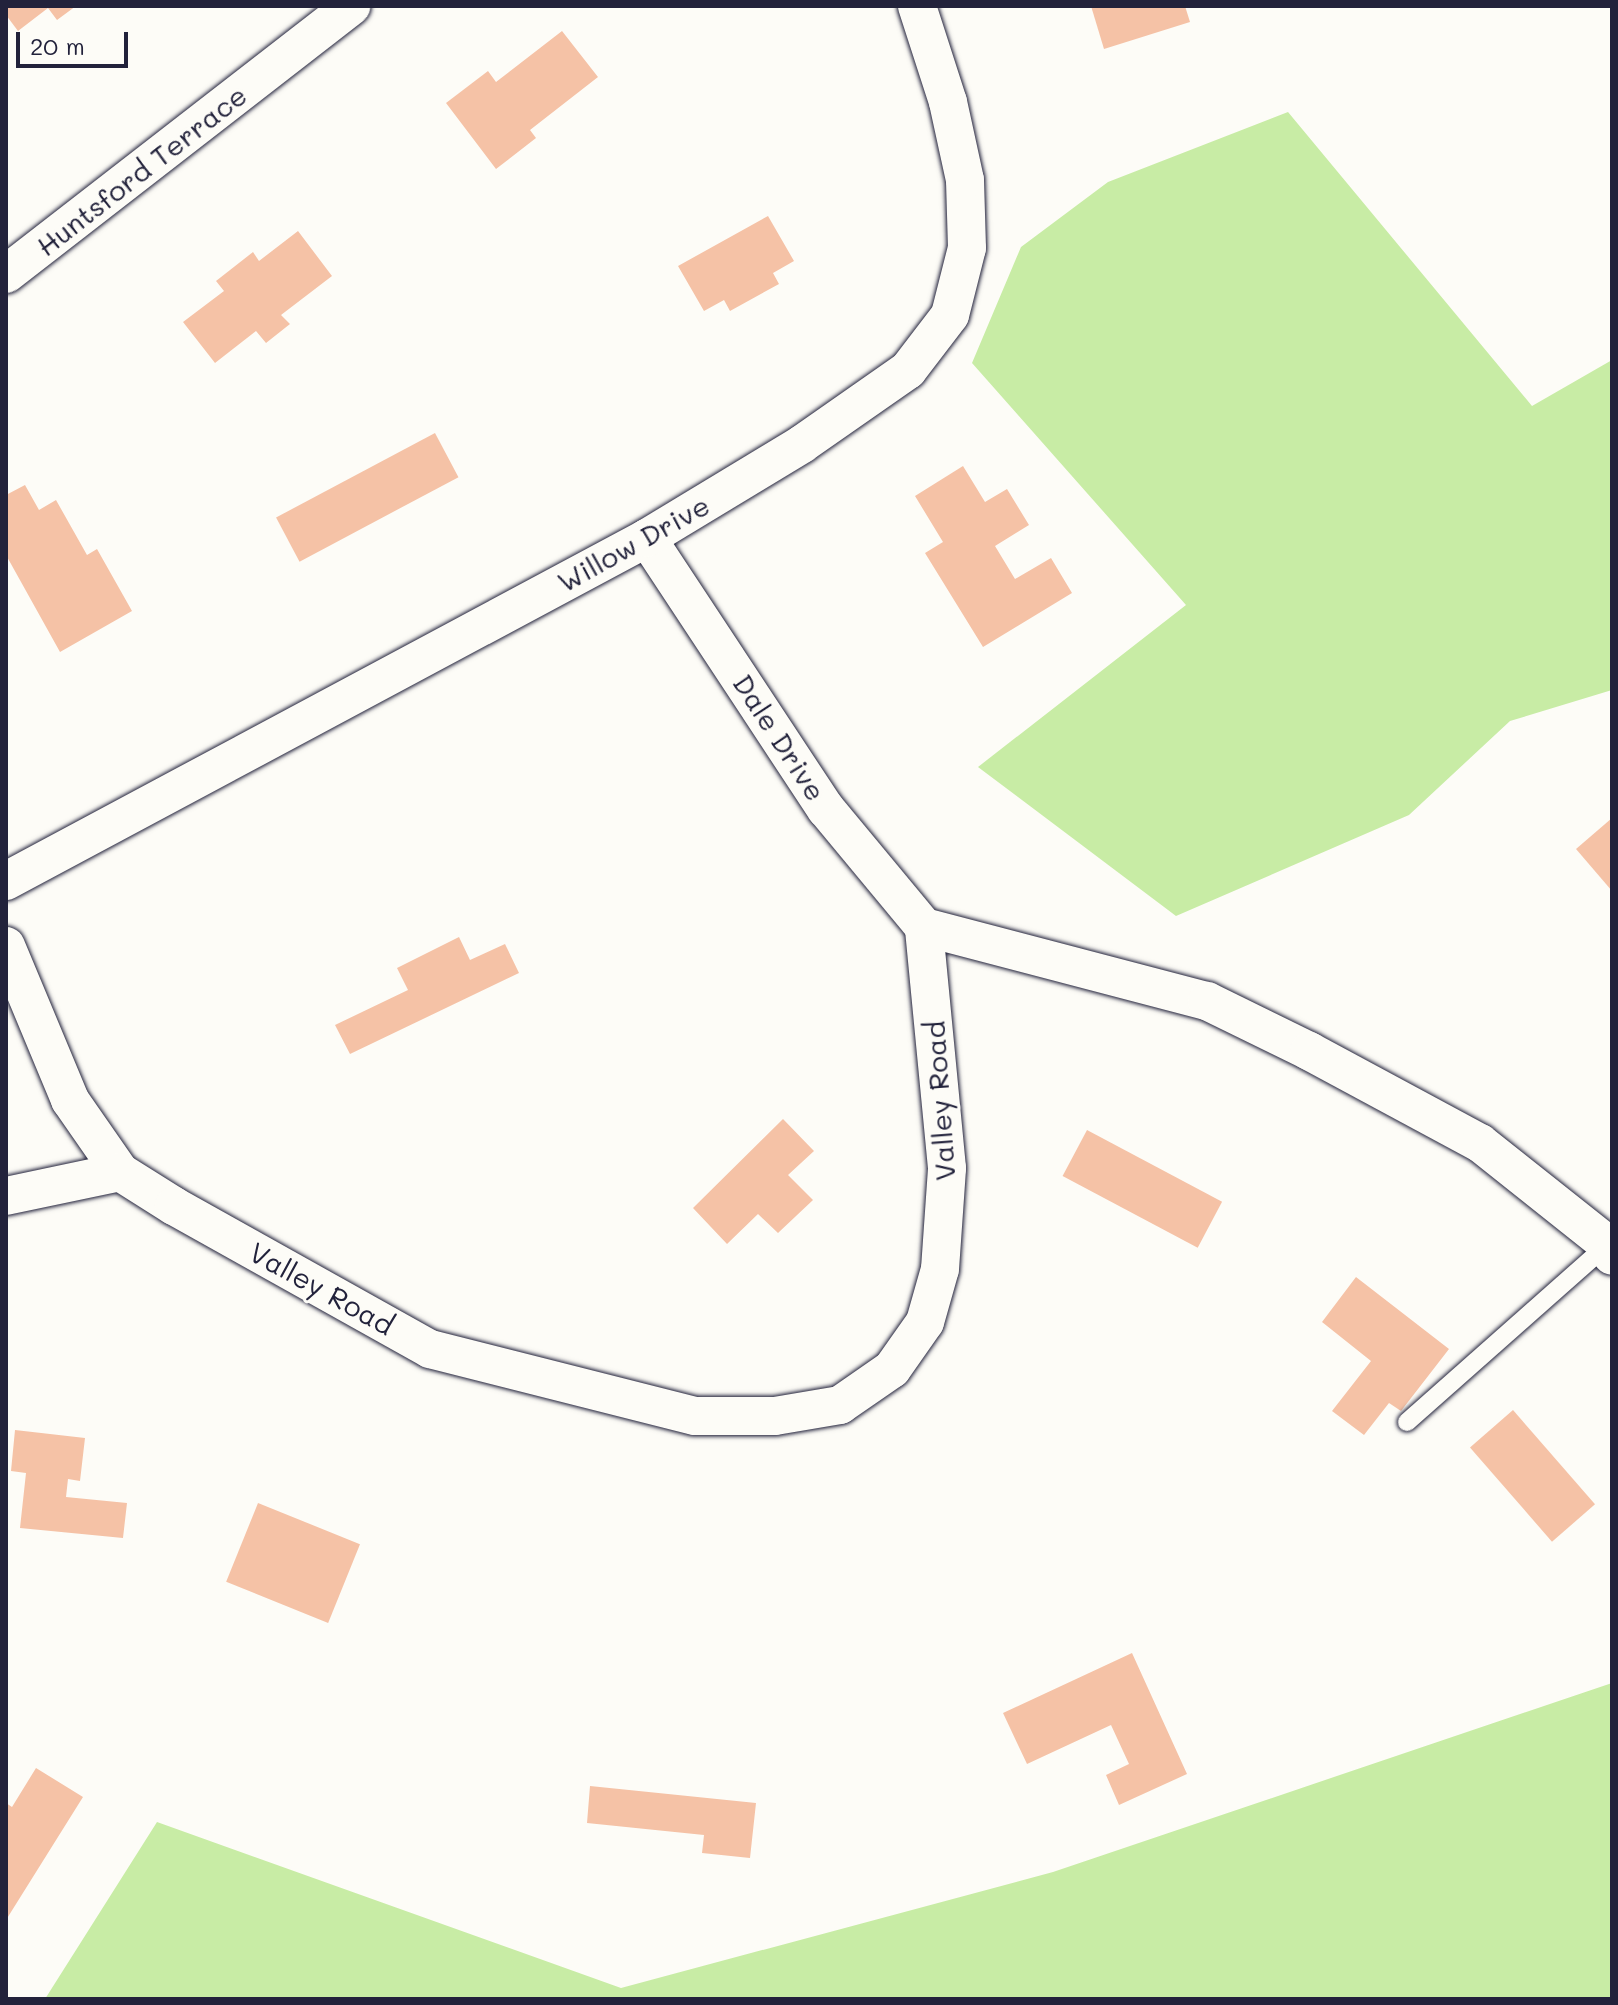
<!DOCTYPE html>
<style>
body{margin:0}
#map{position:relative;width:1618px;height:2005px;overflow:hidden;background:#fdfcf7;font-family:Mali,sans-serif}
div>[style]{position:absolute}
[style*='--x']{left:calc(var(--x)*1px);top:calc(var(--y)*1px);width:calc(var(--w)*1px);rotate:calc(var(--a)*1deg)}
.green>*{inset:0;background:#c8eca5}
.building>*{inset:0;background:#f5c2a6;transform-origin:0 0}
.roads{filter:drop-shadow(0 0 2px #22223b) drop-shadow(0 0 2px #22223b)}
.service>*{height:18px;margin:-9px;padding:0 9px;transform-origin:9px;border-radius:9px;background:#fdfcf7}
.minor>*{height:38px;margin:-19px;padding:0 19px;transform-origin:19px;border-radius:19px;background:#fdfcf7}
span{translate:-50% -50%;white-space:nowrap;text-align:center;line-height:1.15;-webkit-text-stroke:6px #fdfcf7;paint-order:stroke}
.street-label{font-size:28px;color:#22223b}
.frame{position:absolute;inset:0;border:8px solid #22223b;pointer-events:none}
.scale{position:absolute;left:16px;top:32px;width:112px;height:36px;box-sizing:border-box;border:4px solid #22223b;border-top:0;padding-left:10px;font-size:24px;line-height:28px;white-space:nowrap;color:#22223b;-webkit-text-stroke:6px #fdfcf7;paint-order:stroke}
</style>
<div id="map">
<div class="green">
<div style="clip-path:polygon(1288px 112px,1532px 406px,1612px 360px,1612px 690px,1510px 721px,1409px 815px,1176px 916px,978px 767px,1186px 605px,972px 363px,1021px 247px,1108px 182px)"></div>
<div style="clip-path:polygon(1612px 1683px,1612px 1999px,45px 1999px,157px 1822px,621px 1988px,1053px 1872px)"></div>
</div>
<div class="building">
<div style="clip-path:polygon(6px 6px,76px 6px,57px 20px,48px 8px,18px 31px,6px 15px)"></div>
<div style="clip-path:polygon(1091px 6px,1185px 6px,1190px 22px,1104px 49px)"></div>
<div style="clip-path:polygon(562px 31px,598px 77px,530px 130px,536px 138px,496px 169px,446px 103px,488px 71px,496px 82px)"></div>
<div style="clip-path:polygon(768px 216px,794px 261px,773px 273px,779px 284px,730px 311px,724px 300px,704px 311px,678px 266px)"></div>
<div style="clip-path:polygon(298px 231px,332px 276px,281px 315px,290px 324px,266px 343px,256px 331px,215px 363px,183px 322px,224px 291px,216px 281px,253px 252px,259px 261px)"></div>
<div style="left:435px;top:433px;width:50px;height:180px;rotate:62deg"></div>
<div style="clip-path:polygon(963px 466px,985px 502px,1007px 489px,1029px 525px,995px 546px,1015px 579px,1051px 558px,1072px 593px,983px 647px,925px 553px,943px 542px,915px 496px)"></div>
<div style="clip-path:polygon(25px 485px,39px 510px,56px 500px,87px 555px,97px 549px,132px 611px,60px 652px,6px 555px,6px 495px)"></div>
<div style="clip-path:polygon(1612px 818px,1612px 891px,1576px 849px)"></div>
<div style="clip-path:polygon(459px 937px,470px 960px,505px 944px,519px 973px,350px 1054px,335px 1025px,408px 990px,397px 968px)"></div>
<div style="clip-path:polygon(783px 1119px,814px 1151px,788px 1175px,813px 1200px,778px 1233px,758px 1214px,727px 1244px,693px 1208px)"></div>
<div style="left:1087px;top:1130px;width:153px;height:52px;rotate:28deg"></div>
<div style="clip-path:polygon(1356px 1277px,1449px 1349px,1401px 1411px,1389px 1403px,1364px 1435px,1332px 1411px,1371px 1361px,1322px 1322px)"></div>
<div style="left:1513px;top:1410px;width:125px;height:57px;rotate:49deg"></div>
<div style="clip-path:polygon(15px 1430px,85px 1438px,80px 1481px,68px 1479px,66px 1497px,127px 1503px,123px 1538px,20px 1528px,26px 1473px,11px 1471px)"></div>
<div style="left:258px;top:1503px;width:110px;height:85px;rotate:22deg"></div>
<div style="clip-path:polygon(1132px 1653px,1187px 1774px,1119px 1805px,1106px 1775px,1129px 1764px,1111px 1725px,1027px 1764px,1003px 1713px)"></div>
<div style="clip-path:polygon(36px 1768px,83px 1797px,6px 1920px,6px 1803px,12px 1807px)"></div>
<div style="clip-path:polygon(590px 1786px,756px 1803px,750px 1858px,702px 1853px,704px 1835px,587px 1823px)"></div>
</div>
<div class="roads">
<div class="service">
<div style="--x:1407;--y:1422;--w:266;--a:-41.5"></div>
</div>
<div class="minor">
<div style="--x:6;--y:274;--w:437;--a:-37.8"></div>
<div style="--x:647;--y:538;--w:325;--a:56.6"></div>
<div style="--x:826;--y:809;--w:153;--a:50.3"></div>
<div style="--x:6;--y:881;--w:727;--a:-28.15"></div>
<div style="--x:647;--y:538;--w:181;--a:-31.2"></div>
<div style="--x:802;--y:444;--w:129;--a:-34.9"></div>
<div style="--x:908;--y:370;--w:69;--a:-52.6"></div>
<div style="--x:950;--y:315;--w:69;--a:-75.8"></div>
<div style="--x:967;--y:248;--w:68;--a:-91.7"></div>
<div style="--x:965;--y:180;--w:80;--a:-102.3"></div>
<div style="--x:948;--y:102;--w:101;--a:-107.9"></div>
<div style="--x:924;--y:927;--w:293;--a:14.7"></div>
<div style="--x:1207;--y:1001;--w:114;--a:26.1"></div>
<div style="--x:1309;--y:1051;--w:194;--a:28.3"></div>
<div style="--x:1480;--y:1143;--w:157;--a:38.5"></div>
<div style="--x:1603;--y:1241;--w:17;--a:59"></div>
<div style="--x:6;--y:946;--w:167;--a:67.4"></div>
<div style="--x:70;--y:1100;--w:88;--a:55.2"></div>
<div style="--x:120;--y:1172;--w:64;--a:32.2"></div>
<div style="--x:174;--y:1206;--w:293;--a:29.2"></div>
<div style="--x:430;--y:1349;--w:273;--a:14.2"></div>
<div style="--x:695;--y:1416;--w:80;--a:0"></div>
<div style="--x:775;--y:1416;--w:66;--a:-9.6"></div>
<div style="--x:840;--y:1405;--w:63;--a:-34.7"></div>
<div style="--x:892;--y:1369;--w:57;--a:-54.9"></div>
<div style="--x:925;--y:1322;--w:55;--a:-74.2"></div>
<div style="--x:940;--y:1269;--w:101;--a:-86"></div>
<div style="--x:947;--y:1168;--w:242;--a:-95.5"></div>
<div style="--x:6;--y:1196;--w:116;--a:-11.9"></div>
</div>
</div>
<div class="street-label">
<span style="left:141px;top:170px;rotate:-38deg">Huntsford Terrace</span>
<span style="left:633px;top:543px;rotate:-29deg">Willow Drive</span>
<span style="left:780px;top:737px;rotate:57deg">Dale Drive</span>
<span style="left:939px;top:1101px;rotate:-94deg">Valley Road</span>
<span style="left:322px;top:1288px;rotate:29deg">Valley Road</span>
</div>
<div class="frame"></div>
<div class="scale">20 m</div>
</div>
